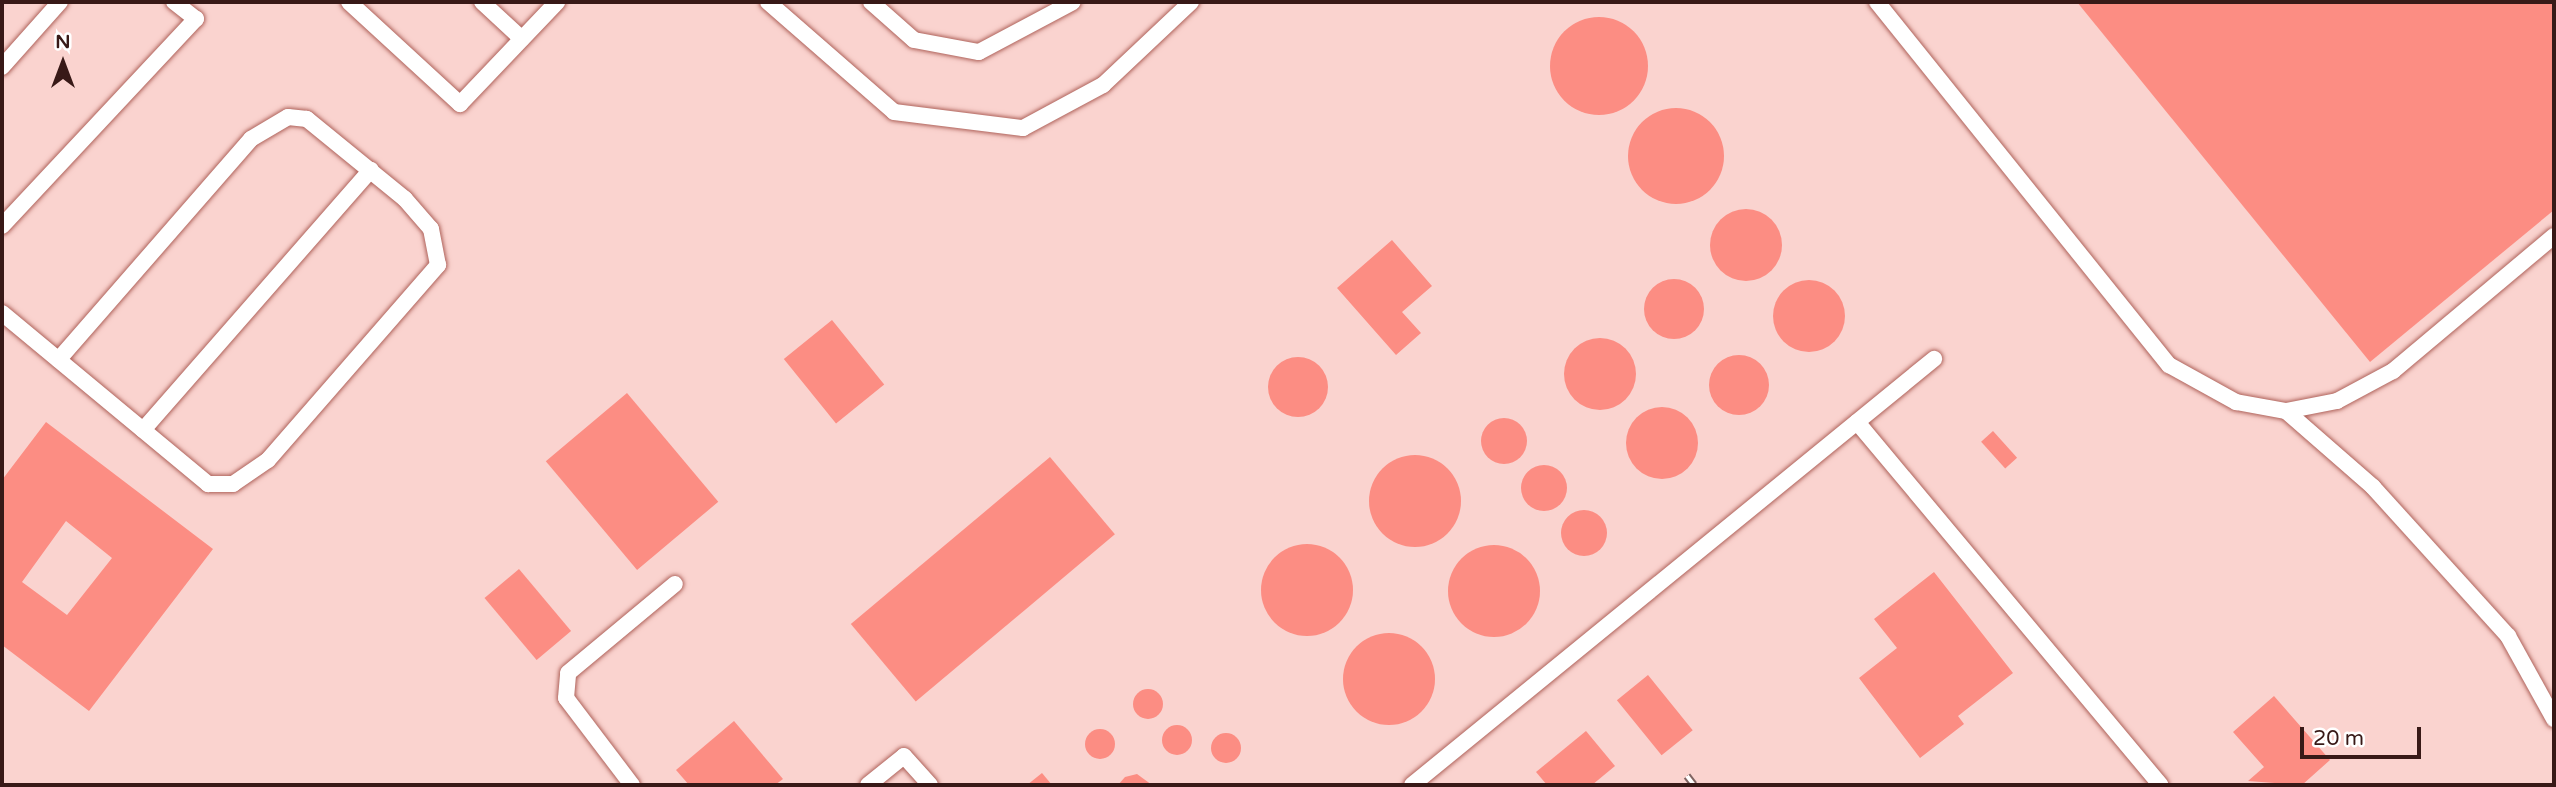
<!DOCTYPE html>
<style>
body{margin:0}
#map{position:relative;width:2556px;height:787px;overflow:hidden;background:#f4e2e0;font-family:"Varela Round",sans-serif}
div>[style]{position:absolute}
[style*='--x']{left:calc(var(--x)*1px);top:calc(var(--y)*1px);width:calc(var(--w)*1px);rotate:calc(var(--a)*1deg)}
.built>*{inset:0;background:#fad3cf;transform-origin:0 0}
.building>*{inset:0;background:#fc8d83;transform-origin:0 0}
.round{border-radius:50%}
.roads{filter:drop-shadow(0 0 2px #af635b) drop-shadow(0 0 2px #af635b)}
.service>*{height:16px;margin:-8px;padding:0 8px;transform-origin:8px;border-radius:8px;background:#fff}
.rail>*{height:8px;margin-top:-4px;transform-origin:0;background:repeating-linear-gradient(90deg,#fff 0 16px,#7e6462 0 32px);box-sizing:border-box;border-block:2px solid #7e6462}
span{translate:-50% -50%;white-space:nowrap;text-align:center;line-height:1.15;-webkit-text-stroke:5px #fff;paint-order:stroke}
.frame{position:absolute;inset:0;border:4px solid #381917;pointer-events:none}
.north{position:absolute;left:28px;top:28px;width:70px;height:70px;-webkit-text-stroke:5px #fff;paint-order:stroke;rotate:0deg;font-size:19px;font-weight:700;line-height:28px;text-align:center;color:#381917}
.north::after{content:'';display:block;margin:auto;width:24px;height:32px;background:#381917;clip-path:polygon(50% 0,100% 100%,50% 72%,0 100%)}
.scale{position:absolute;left:2300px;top:727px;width:121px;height:32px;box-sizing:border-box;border:4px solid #381917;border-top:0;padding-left:9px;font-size:21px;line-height:24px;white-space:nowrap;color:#381917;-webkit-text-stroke:5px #fff;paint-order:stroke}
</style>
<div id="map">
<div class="built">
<div style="left:2px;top:2px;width:2552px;height:783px"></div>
</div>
<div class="building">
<div style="clip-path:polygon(2077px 2px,2554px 2px,2554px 210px,2370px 362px)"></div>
<div class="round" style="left:1550px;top:17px;width:98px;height:98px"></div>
<div class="round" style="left:1628px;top:108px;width:96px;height:96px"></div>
<div class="round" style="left:1710px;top:209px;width:72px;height:72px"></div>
<div style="clip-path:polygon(1392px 240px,1432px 286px,1402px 312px,1421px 333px,1396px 355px,1337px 288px)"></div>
<div class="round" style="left:1644px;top:279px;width:60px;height:60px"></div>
<div class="round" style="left:1773px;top:280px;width:72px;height:72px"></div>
<div style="left:832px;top:320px;width:83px;height:62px;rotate:51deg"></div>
<div class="round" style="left:1564px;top:338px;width:72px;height:72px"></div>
<div class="round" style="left:1709px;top:355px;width:60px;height:60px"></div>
<div class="round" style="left:1268px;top:357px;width:60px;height:60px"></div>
<div style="left:627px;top:393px;width:142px;height:106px;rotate:50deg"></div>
<div class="round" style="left:1626px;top:407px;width:72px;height:72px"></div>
<div class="round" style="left:1481px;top:418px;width:46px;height:46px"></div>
<div style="clip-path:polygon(evenodd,46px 422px,213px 549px,89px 711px,2px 645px,2px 480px,46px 422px,66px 521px,112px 558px,67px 615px,22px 582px,66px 521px)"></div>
<div style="left:1993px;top:431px;width:36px;height:16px;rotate:48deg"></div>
<div class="round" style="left:1369px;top:455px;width:92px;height:92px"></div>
<div style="left:1050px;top:457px;width:101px;height:260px;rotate:50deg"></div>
<div class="round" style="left:1521px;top:465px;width:46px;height:46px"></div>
<div class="round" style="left:1561px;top:510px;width:46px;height:46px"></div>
<div class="round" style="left:1261px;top:544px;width:92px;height:92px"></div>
<div class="round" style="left:1448px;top:545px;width:92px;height:92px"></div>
<div style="left:519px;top:569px;width:81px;height:45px;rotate:50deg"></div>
<div style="clip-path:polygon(1934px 572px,2013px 673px,1958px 716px,1964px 724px,1920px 758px,1859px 678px,1897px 648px,1874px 619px)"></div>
<div class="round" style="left:1343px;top:633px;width:92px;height:92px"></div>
<div style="left:1648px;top:675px;width:71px;height:40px;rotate:51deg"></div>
<div class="round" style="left:1133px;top:689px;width:30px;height:30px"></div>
<div style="clip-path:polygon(2274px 696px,2330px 760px,2302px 785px,2248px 781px,2264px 767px,2233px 732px)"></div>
<div style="clip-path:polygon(734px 721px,783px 779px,775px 785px,689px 785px,676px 770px)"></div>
<div class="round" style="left:1162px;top:725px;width:30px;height:30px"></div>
<div class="round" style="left:1085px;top:729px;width:30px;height:30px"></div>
<div style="clip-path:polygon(1586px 731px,1615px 766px,1592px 785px,1547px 785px,1536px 772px)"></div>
<div class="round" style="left:1211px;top:733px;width:30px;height:30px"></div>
<div style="clip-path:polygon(1042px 773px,1052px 785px,1027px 785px)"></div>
<div style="clip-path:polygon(1137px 774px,1152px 785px,1118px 785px,1125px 777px)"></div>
</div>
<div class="roads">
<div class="service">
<div style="--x:349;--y:2;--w:151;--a:42.6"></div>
<div style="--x:460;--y:104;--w:141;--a:-46.4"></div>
<div style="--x:482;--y:2;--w:54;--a:42.8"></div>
<div style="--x:768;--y:2;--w:167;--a:41.1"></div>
<div style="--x:894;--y:112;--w:130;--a:7.1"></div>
<div style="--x:1023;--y:128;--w:91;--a:-28.3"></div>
<div style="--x:1103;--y:85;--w:121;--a:-43.3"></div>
<div style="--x:871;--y:2;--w:57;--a:41.5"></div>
<div style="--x:914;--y:40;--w:66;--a:10.5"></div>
<div style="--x:979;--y:52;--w:106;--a:-28"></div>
<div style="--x:1877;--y:2;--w:466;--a:51.2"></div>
<div style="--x:2169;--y:365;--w:77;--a:28.9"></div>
<div style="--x:2236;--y:402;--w:51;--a:10.2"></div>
<div style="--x:2286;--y:411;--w:52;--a:-11.1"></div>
<div style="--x:2337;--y:401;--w:64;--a:-28.2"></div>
<div style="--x:2393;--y:371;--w:210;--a:-40"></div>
<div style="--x:2;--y:67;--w:87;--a:-48.3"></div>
<div style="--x:2;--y:226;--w:284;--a:-46.9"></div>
<div style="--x:196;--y:19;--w:28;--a:-142"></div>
<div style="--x:2;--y:313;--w:268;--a:39.7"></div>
<div style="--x:208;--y:484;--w:25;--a:0"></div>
<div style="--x:233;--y:484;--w:42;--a:-34.4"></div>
<div style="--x:268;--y:460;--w:259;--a:-48.9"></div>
<div style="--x:438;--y:265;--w:37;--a:-101"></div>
<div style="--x:431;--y:229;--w:40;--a:-131"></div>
<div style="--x:405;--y:199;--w:127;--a:-140.8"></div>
<div style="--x:307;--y:119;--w:19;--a:-174"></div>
<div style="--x:288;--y:117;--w:43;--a:149.3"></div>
<div style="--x:251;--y:139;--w:293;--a:131.1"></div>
<div style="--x:2286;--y:411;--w:116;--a:41.1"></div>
<div style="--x:2373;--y:487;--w:201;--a:47.8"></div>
<div style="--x:2508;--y:636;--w:95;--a:61"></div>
<div style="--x:1857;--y:422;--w:473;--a:50.1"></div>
<div style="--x:143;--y:430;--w:346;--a:-48.8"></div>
<div style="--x:632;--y:785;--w:109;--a:-127.2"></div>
<div style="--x:566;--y:698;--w:25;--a:-85"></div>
<div style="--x:568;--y:673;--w:139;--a:-39.8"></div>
<div style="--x:868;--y:785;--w:46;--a:-38.9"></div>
<div style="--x:904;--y:756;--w:39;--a:48"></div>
<div style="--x:1412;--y:785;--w:674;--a:-39.22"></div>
</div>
</div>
<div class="rail">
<div style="--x:1687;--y:776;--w:11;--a:52"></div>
</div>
<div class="frame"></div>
<div class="north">N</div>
<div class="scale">20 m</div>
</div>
